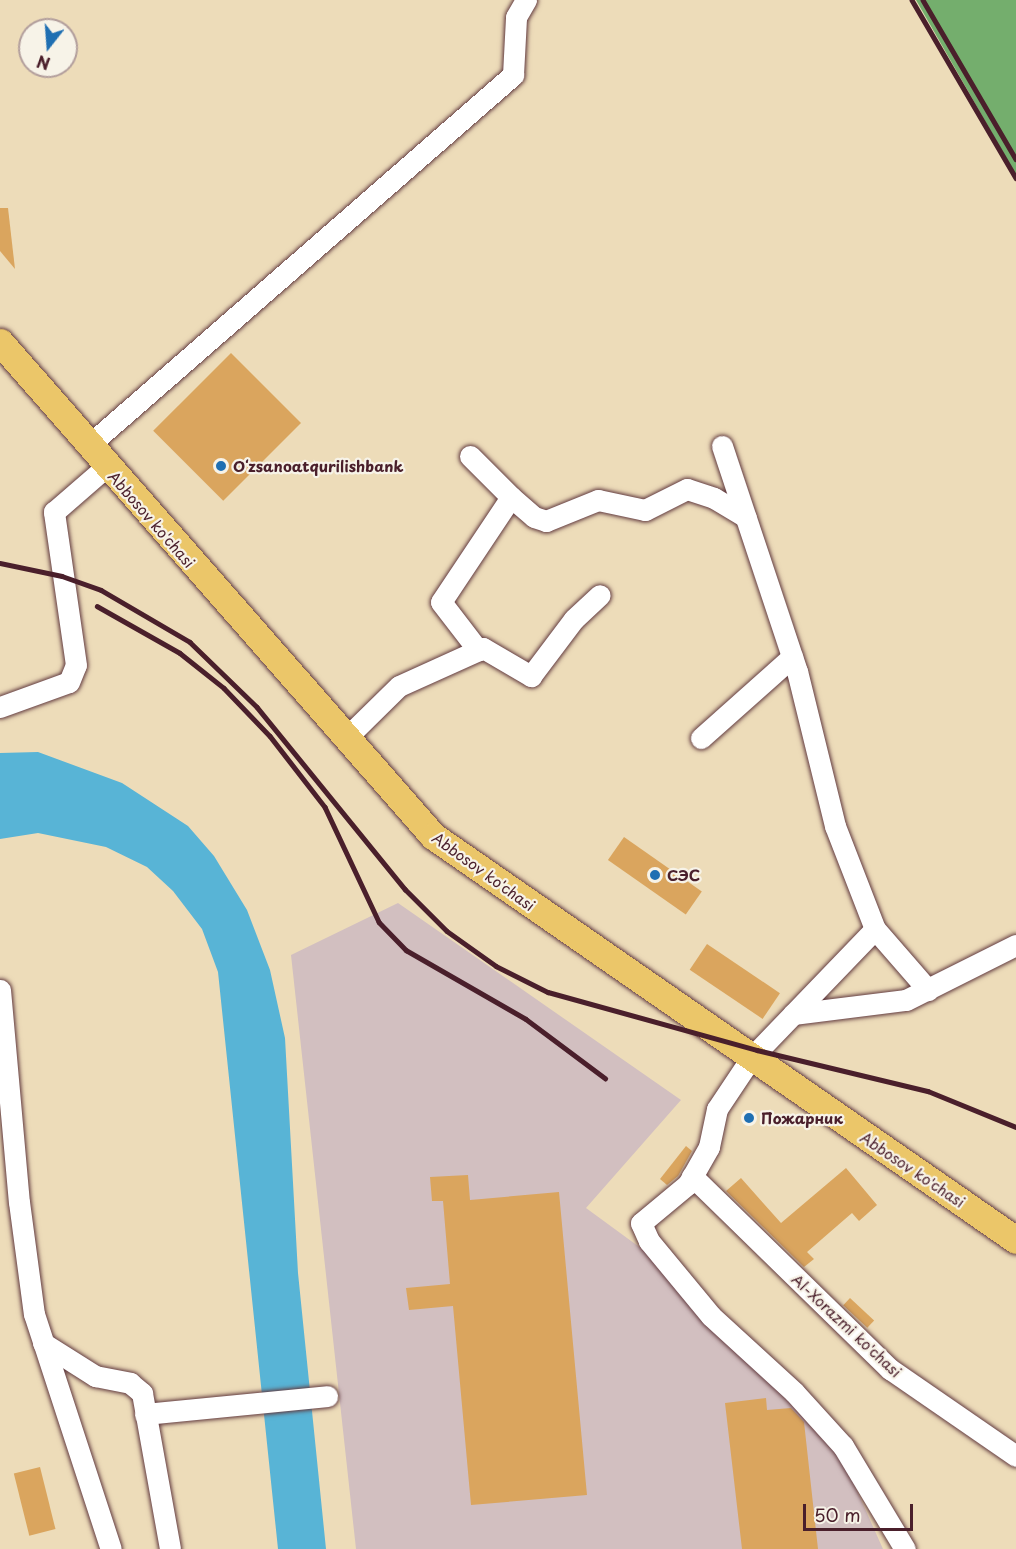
<!DOCTYPE html>
<meta charset="utf-8">
<style>
body{margin:0}
#map{position:relative;width:1016px;height:1549px;overflow:hidden;background:#eddcb9;font-family:"Playpen Sans",sans-serif}
div>[style]{position:absolute}
[style*='--x']{left:calc(var(--x)*1px);top:calc(var(--y)*1px);width:calc(var(--w)*1px);rotate:calc(var(--a)*1deg)}
.industrial>*{inset:0;background:#d2bfc0}
.forest>*{inset:0;background:#74ae6d}
.water>*{inset:0;background:#58b4d6}
.building>*{inset:0;background:#daa55e;transform-origin:0 0}
.roads{filter:drop-shadow(0 0 2px #623b40) drop-shadow(0 0 2px #623b40)}
.minor>*{height:21px;margin:-10.5px;padding:0 10.5px;transform-origin:10.5px;border-radius:10.5px;background:#fff}
.major>*{height:27px;margin:-13.5px;padding:0 13.5px;transform-origin:13.5px;border-radius:13.5px;background:#ebc669}
.rail>*{height:4.5px;margin:-2.25px;padding:0 2.25px;transform-origin:2.25px;border-radius:2.25px;background:#4a1f2b}
.dots>*{width:16px;height:16px;translate:-50% -50%;box-sizing:border-box;border:3px solid #f7f3e8;border-radius:50%}
span{translate:-50% -50%;white-space:nowrap;text-align:center;line-height:1.15;-webkit-text-stroke:4.5px #f7f3e8;paint-order:stroke}
.poi-label{font-size:15px;color:#4a1f2b;font-weight:700}
.left{translate:0 -50%;text-align:left}
.street-label{font-size:15px;color:#4a1f2b}
.north{position:absolute;left:18px;top:18px;width:60px;height:60px;box-sizing:border-box;background:#f7f3e8;border:2px solid #b29e9c;border-radius:50%;rotate:197deg;font-size:16px;font-weight:700;line-height:24px;text-align:center;color:#4a1f2b}
.north::after{content:'';display:block;margin:auto;width:21px;height:27px;background:#1f6fb2;clip-path:polygon(50% 0,100% 100%,50% 72%,0 100%)}
.scale{position:absolute;left:803px;top:1504px;width:110px;height:27px;box-sizing:border-box;border:3px solid #4a1f2b;border-top:0;padding-left:8px;font-size:18px;line-height:21px;white-space:nowrap;color:#4a1f2b;-webkit-text-stroke:4px #f7f3e8;paint-order:stroke}
</style>
<div id="map">
<div class="industrial">
<div style="clip-path:polygon(398px 903px,681px 1100px,586px 1208px,668px 1268px,845px 1464px,883px 1549px,356px 1549px,291px 955px)"></div>
</div>
<div class="forest">
<div style="clip-path:polygon(916px 0,1016px 0,1016px 175px)"></div>
</div>
<div class="water">
<div style="clip-path:polygon(38px 752px,122px 783px,188px 826px,214px 856px,247px 910px,270px 970px,285px 1038px,298px 1273px,326px 1549px,278px 1549px,218px 972px,202px 929px,173px 891px,147px 867px,106px 847px,38px 833px,0 839px,0 753px)"></div>
</div>
<div class="building">
<div style="clip-path:polygon(0 208px,8px 208px,15px 269px,0 251px)"></div>
<div style="left:231px;top:353px;width:99px;height:110px;rotate:45deg"></div>
<div style="left:624px;top:837px;width:95px;height:28px;rotate:35deg"></div>
<div style="left:707px;top:944px;width:88px;height:31px;rotate:34deg"></div>
<div style="clip-path:polygon(686px 1146px,692px 1151px,678px 1176px,667px 1185px,660px 1179px)"></div>
<div style="clip-path:polygon(846px 1168px,877px 1205px,859px 1221px,852px 1213px,807px 1252px,814px 1259px,804px 1267px,726px 1191px,741px 1178px,781px 1223px)"></div>
<div style="clip-path:polygon(468px 1175px,470px 1200px,559px 1192px,587px 1495px,471px 1505px,453px 1306px,409px 1310px,406px 1288px,450px 1284px,443px 1201px,432px 1201px,430px 1177px)"></div>
<div style="left:850px;top:1298px;width:33px;height:10px;rotate:43deg"></div>
<div style="clip-path:polygon(766px 1398px,767px 1410px,791px 1408px,804px 1422px,818px 1549px,742px 1549px,725px 1403px)"></div>
<div style="left:40px;top:1467px;width:64px;height:27px;rotate:76deg"></div>
</div>
<div class="roads">
<div class="minor">
<div style="--x:89;--y:445;--w:563;--a:-41.11"></div>
<div style="--x:513;--y:75;--w:58;--a:-87"></div>
<div style="--x:516;--y:17;--w:20;--a:-60"></div>
<div style="--x:722;--y:446;--w:237;--a:71.6"></div>
<div style="--x:797;--y:671;--w:160;--a:76.2"></div>
<div style="--x:835;--y:826;--w:110;--a:68.8"></div>
<div style="--x:875;--y:929;--w:81;--a:49"></div>
<div style="--x:470;--y:456;--w:58;--a:45"></div>
<div style="--x:511;--y:497;--w:126;--a:123.7"></div>
<div style="--x:441;--y:602;--w:61;--a:52.4"></div>
<div style="--x:511;--y:497;--w:30;--a:41"></div>
<div style="--x:534;--y:517;--w:13;--a:18"></div>
<div style="--x:546;--y:521;--w:56;--a:-22"></div>
<div style="--x:598;--y:500;--w:48;--a:12"></div>
<div style="--x:645;--y:510;--w:47;--a:-26.6"></div>
<div style="--x:687;--y:489;--w:28;--a:18"></div>
<div style="--x:714;--y:498;--w:37;--a:31"></div>
<div style="--x:0;--y:707;--w:73;--a:-19.9"></div>
<div style="--x:69;--y:682;--w:18;--a:-68"></div>
<div style="--x:76;--y:665;--w:155;--a:-98.2"></div>
<div style="--x:54;--y:512;--w:70;--a:-41"></div>
<div style="--x:346;--y:738;--w:74;--a:-44.5"></div>
<div style="--x:399;--y:686;--w:92;--a:-24.3"></div>
<div style="--x:483;--y:648;--w:56;--a:30.3"></div>
<div style="--x:531;--y:676;--w:71;--a:-53"></div>
<div style="--x:574;--y:619;--w:35;--a:-43"></div>
<div style="--x:701;--y:738;--w:122;--a:-41.7"></div>
<div style="--x:875;--y:929;--w:179;--a:133.9"></div>
<div style="--x:751;--y:1058;--w:61;--a:123.7"></div>
<div style="--x:717;--y:1109;--w:39;--a:102"></div>
<div style="--x:709;--y:1147;--w:43;--a:119.6"></div>
<div style="--x:688;--y:1184;--w:61;--a:140.3"></div>
<div style="--x:641;--y:1223;--w:20;--a:66"></div>
<div style="--x:649;--y:1241;--w:97;--a:50.4"></div>
<div style="--x:711;--y:1316;--w:113;--a:42.5"></div>
<div style="--x:794;--y:1392;--w:73;--a:47.8"></div>
<div style="--x:843;--y:1446;--w:120;--a:59"></div>
<div style="--x:0;--y:990;--w:213;--a:84.9"></div>
<div style="--x:19;--y:1202;--w:113;--a:82.4"></div>
<div style="--x:34;--y:1314;--w:247;--a:71.9"></div>
<div style="--x:793;--y:1014;--w:114;--a:-7.1"></div>
<div style="--x:906;--y:1000;--w:123;--a:-26.6"></div>
<div style="--x:692;--y:1176;--w:277;--a:44.3"></div>
<div style="--x:890;--y:1369;--w:153;--a:34.6"></div>
<div style="--x:43;--y:1343;--w:62;--a:32.4"></div>
<div style="--x:95;--y:1376;--w:36;--a:11"></div>
<div style="--x:130;--y:1383;--w:16;--a:40"></div>
<div style="--x:142;--y:1393;--w:158;--a:79.8"></div>
<div style="--x:145;--y:1414;--w:183;--a:-5.6"></div>
</div>
<div class="major">
<div style="--x:0;--y:342;--w:657;--a:48.76"></div>
<div style="--x:433;--y:836;--w:709;--a:34.72"></div>
</div>
</div>
<div class="rail">
<div style="--x:912;--y:0;--w:206;--a:59.7"></div>
<div style="--x:923;--y:0;--w:184;--a:59.7"></div>
<div style="--x:0;--y:563;--w:63;--a:11.8"></div>
<div style="--x:62;--y:576;--w:41;--a:19.7"></div>
<div style="--x:101;--y:590;--w:103;--a:30.3"></div>
<div style="--x:190;--y:642;--w:93;--a:44.1"></div>
<div style="--x:257;--y:707;--w:235;--a:50.9"></div>
<div style="--x:405;--y:889;--w:59;--a:45"></div>
<div style="--x:447;--y:931;--w:60;--a:35.5"></div>
<div style="--x:496;--y:966;--w:58;--a:26.6"></div>
<div style="--x:548;--y:992;--w:217;--a:15.5"></div>
<div style="--x:757;--y:1050;--w:176;--a:13.5"></div>
<div style="--x:928;--y:1091;--w:95;--a:22.2"></div>
<div style="--x:97;--y:606;--w:95;--a:29.5"></div>
<div style="--x:180;--y:653;--w:56;--a:38.5"></div>
<div style="--x:224;--y:688;--w:66;--a:46.2"></div>
<div style="--x:270;--y:736;--w:90;--a:52.2"></div>
<div style="--x:325;--y:807;--w:127;--a:64.8"></div>
<div style="--x:379;--y:922;--w:39;--a:46"></div>
<div style="--x:406;--y:950;--w:138;--a:29.9"></div>
<div style="--x:526;--y:1019;--w:99;--a:36.8"></div>
</div>
<div class="dots">
<div style="left:221px;top:466px;background:#1f6fb2"></div>
<div style="left:655px;top:875px;background:#1f6fb2"></div>
<div style="left:749px;top:1118px;background:#1f6fb2"></div>
</div>
<div class="poi-label">
<span class="left" style="left:233px;top:466px">Oʻzsanoatqurilishbank</span>
<span class="left" style="left:667px;top:875px">СЭС</span>
<span class="left" style="left:761px;top:1118px">Пожарник</span>
</div>
<div class="street-label">
<span style="left:152px;top:519px;rotate:49deg">Abbosov ko'chasi</span>
<span style="left:484px;top:871px;rotate:36deg">Abbosov ko'chasi</span>
<span style="left:913px;top:1169px;rotate:34deg">Abbosov ko'chasi</span>
<span style="left:847px;top:1325px;rotate:43deg">Al-Xorazmi ko'chasi</span>
</div>
<div class="north">N</div>
<div class="scale">50 m</div>
</div>
